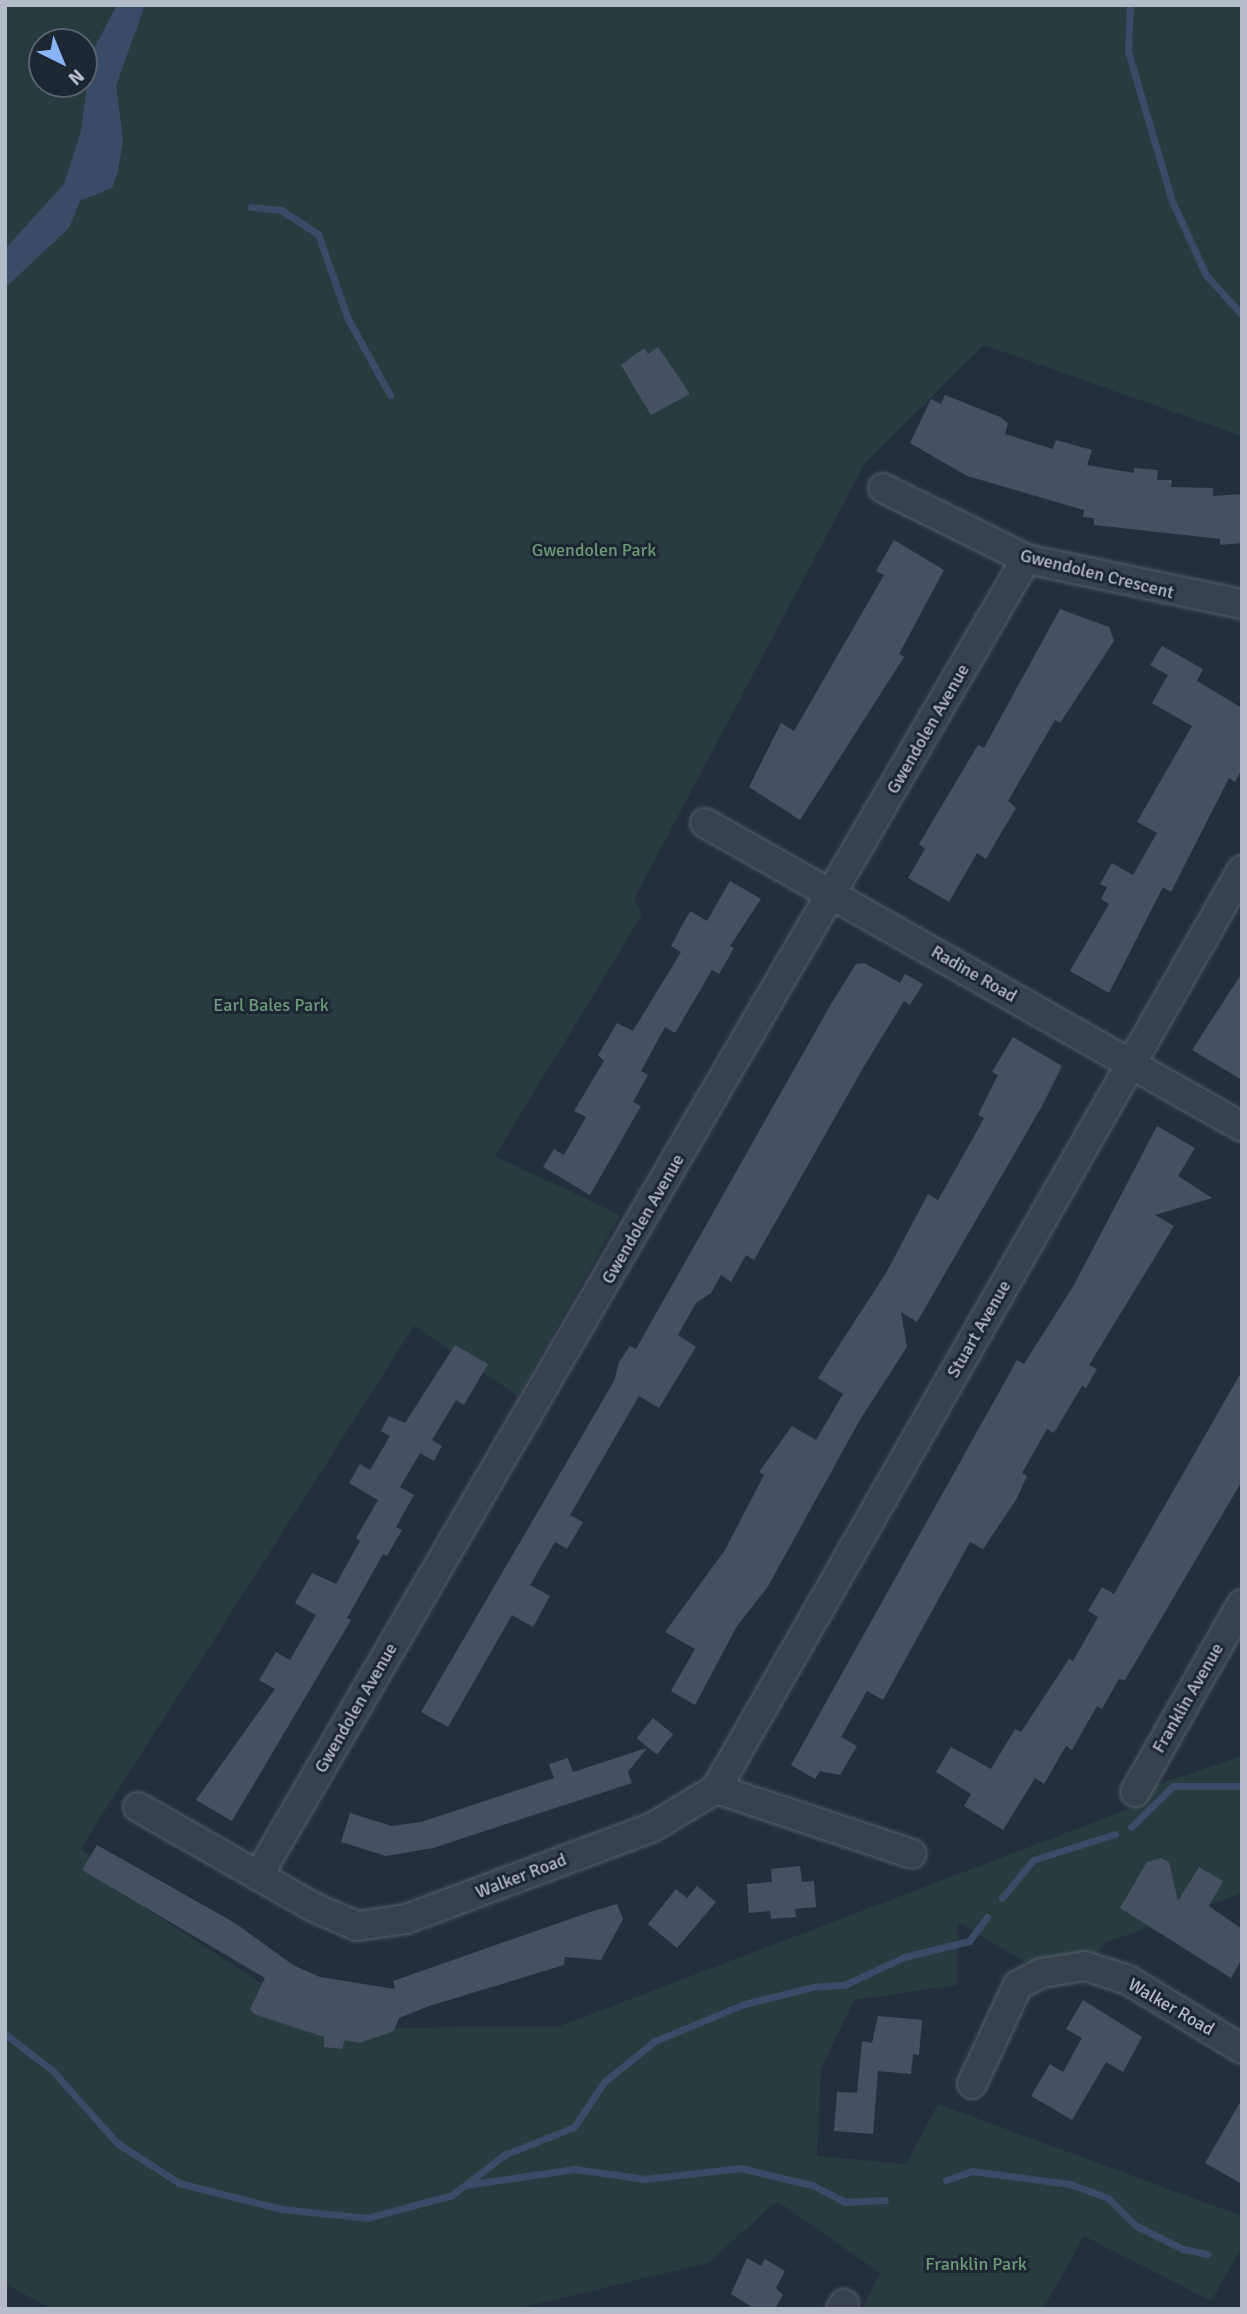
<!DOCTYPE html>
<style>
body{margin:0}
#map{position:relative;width:1247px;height:2314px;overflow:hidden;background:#242f3e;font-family:Signika,sans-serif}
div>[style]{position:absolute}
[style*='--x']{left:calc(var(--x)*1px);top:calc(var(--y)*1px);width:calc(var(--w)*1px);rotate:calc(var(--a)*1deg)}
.green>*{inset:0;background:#263c3f}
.water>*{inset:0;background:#394c67}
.stream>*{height:7px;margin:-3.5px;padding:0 3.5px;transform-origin:3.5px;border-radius:3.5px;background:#394c67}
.building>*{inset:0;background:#455162;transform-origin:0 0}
.roads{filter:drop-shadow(0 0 2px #565f6c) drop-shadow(0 0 2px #565f6c)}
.minor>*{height:28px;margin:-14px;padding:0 14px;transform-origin:14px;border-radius:14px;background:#38414e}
span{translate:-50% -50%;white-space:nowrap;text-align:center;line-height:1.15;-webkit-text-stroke:6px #1d2633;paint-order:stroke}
.park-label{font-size:18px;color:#6b9a76}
.street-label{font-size:18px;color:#b4bcc9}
.frame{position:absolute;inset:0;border:7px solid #b4bcc9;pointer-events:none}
.north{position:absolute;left:28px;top:28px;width:70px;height:70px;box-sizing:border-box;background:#1d2633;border:2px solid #59626f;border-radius:50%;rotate:137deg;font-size:19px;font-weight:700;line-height:28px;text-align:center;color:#b4bcc9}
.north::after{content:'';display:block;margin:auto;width:24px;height:32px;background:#8ab4f8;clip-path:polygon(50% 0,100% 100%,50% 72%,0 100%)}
</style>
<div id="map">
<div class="green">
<div style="clip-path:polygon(evenodd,5px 5px,1242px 5px,1242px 436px,984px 345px,865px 463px,634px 899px,642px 915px,495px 1156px,620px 1215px,518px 1396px,414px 1326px,81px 1848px,150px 1911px,321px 2022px,367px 2028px,560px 2026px,1131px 1808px,1135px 1792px,1242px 1756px,1242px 1893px,1105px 1943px,1097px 1955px,1027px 1963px,958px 1922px,957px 1985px,854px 2000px,821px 2069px,817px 2156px,906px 2164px,938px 2104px,1242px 2216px,1242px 2248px,1211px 2301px,1084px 2236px,1043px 2309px,862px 2309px,880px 2273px,777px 2201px,708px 2263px,516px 2309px,52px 2309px,5px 2284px,5px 5px,42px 42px,84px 42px,84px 84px,42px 84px,42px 42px)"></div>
</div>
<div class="water">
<div style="clip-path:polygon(117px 5px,145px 5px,116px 86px,123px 140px,118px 172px,112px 188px,80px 201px,69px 228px,5px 288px,5px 249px,64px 184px,81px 131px,91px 54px)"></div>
</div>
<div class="stream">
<div style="--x:1130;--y:5;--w:46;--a:92.5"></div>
<div style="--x:1128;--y:51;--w:156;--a:73.7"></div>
<div style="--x:1172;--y:201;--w:81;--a:65.3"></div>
<div style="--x:1206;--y:275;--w:54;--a:48"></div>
<div style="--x:251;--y:207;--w:30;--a:6"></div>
<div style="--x:281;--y:210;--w:44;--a:33"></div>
<div style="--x:318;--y:234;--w:90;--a:70.6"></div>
<div style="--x:348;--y:319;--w:87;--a:61.1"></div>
<div style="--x:1131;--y:1827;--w:59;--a:-44.3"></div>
<div style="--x:1173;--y:1786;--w:69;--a:0"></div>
<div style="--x:1002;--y:1898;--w:49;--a:-50.8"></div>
<div style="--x:1033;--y:1860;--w:86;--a:-17.6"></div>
<div style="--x:5;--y:2034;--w:59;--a:37.5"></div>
<div style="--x:52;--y:2070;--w:98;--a:48.3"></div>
<div style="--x:117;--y:2143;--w:74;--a:32.8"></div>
<div style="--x:179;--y:2183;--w:106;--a:14.2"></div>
<div style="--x:282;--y:2209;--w:85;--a:6"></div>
<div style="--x:367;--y:2218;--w:88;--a:-15.1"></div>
<div style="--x:452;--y:2195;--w:66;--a:-37.6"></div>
<div style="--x:504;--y:2155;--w:75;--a:-21.8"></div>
<div style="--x:574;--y:2127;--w:54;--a:-56.3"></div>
<div style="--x:604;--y:2082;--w:65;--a:-38.8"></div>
<div style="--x:655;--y:2041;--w:96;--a:-22.6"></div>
<div style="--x:744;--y:2004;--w:70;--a:-14"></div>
<div style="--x:812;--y:1987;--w:32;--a:-4"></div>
<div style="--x:844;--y:1985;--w:66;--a:-25"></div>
<div style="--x:904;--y:1957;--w:67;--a:-13.8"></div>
<div style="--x:969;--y:1941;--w:30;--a:-53"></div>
<div style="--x:946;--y:2180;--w:28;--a:-19"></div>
<div style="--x:972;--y:2171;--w:99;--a:7.6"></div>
<div style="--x:1070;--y:2184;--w:40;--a:20.2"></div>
<div style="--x:1108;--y:2198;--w:38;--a:45"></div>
<div style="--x:1135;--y:2225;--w:54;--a:26.6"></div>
<div style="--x:1183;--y:2249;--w:25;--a:12"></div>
<div style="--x:466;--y:2185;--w:110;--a:-8.4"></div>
<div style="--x:575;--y:2169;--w:71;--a:8.1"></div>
<div style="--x:645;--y:2179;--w:96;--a:-6.6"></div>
<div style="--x:740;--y:2168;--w:74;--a:13.3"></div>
<div style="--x:812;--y:2185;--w:37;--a:27"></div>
<div style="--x:845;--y:2202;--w:40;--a:-2.9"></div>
</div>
<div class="building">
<div style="clip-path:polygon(658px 347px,690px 394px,651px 415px,621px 365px,644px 348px,648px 354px)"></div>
<div style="clip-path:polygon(945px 395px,1000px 417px,1008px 423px,1005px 434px,1053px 449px,1056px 440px,1092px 450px,1087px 465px,1134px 473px,1134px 468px,1158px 470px,1157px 480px,1172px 480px,1171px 487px,1213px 488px,1213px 496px,1242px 494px,1242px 543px,1220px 545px,1220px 539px,1094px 525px,1094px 518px,1083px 517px,1084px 510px,967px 476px,910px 443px,931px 399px,941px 404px)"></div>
<div style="clip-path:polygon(894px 540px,944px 570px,899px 654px,904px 657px,800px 820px,749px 787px,781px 723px,794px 731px,884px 575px,876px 571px)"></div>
<div style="clip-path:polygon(1060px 609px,1109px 627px,1114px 641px,1060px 723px,1055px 720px,1008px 801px,1016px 808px,997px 840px,986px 859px,977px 853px,949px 902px,908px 878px,925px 849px,919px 844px,978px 745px,984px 748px)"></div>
<div style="clip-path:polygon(1162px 646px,1203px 669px,1197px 681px,1242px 708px,1242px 769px,1235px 782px,1229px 778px,1171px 892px,1163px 887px,1109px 993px,1070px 971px,1109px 904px,1101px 899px,1107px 887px,1100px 884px,1112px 863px,1133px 875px,1157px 833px,1137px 822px,1192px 726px,1152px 703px,1168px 675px,1150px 665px)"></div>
<div style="clip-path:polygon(730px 881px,761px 899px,730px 946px,734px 948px,719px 974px,712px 970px,675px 1033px,665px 1027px,641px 1071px,648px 1075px,633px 1102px,641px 1106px,590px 1195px,543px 1167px,554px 1149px,564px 1155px,586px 1117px,574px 1111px,604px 1061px,598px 1055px,617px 1023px,633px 1031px,681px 952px,671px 946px,690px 911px,707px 921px)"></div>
<div style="clip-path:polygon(864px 963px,900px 983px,905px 974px,923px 984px,910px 1005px,904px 1001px,863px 1068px,754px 1260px,746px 1255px,731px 1282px,721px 1275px,711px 1293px,696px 1303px,678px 1335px,696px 1347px,659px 1408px,639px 1396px,570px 1515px,583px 1522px,567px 1549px,555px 1542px,530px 1585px,550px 1596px,533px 1627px,512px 1615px,448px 1727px,421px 1712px,614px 1381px,619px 1362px,630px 1346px,636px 1349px,831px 1004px,856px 964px)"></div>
<div style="clip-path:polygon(1242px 973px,1242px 1080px,1192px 1050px)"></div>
<div style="clip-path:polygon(1013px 1037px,1062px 1066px,1042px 1106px,917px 1322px,901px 1312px,907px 1347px,861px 1418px,767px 1588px,737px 1626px,695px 1705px,671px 1691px,695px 1649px,665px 1632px,725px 1550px,764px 1475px,759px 1472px,792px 1426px,816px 1440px,843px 1394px,818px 1378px,886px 1273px,928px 1194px,938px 1200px,963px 1156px,984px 1118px,978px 1115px,998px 1075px,992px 1072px)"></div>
<div style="clip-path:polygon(1157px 1126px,1195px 1148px,1178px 1176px,1212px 1198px,1155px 1215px,1174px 1226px,1089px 1365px,1097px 1369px,1086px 1388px,1082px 1386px,1054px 1433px,1047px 1429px,1022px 1473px,1027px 1476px,1016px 1500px,983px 1549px,970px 1542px,883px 1700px,867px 1691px,841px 1737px,857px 1746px,840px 1775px,820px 1771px,815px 1779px,791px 1765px,1017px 1360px,1024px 1364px,1074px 1285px)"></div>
<div style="clip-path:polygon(455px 1345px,488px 1364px,464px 1405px,456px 1400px,432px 1440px,442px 1446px,434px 1461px,420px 1453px,400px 1487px,414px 1495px,396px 1527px,402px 1530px,387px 1556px,383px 1554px,347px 1618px,351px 1620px,232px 1821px,196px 1800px,275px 1689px,259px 1680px,276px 1652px,290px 1660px,316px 1615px,295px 1603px,312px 1573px,336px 1584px,360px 1541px,356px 1538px,378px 1500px,349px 1483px,360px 1464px,370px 1470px,390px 1436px,381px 1431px,389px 1416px,405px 1423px)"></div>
<div style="clip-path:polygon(1242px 1371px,1242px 1481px,1125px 1680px,1119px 1679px,1102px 1709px,1097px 1706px,1072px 1750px,1066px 1746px,1044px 1784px,1035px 1778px,1003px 1830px,964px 1806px,971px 1794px,936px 1772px,951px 1747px,991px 1769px,1015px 1729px,1021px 1732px,1069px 1659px,1073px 1661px,1098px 1617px,1088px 1611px,1102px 1587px,1114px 1594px)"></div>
<div style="left:653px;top:1718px;width:26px;height:26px;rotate:39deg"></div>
<div style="clip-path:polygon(647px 1748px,628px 1772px,632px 1783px,433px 1848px,386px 1856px,341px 1842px,350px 1813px,392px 1826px,421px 1822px,554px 1778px,549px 1764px,568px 1758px,573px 1772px)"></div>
<div style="clip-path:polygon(97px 1845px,235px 1923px,293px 1965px,320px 1977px,395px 1989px,393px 1981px,590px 1912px,617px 1904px,623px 1919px,601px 1960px,565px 1957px,564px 1965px,429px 2006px,399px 2018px,394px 2031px,359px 2043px,345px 2040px,342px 2049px,324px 2047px,324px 2037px,254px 2014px,250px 2009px,265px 1978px,82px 1870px)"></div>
<div style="clip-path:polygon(1161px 1858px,1169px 1862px,1178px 1901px,1199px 1867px,1223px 1881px,1209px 1906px,1242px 1929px,1242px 1959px,1231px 1978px,1120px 1908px,1147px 1862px)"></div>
<div style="clip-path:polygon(800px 1866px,802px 1882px,814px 1881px,816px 1907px,795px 1909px,796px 1917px,771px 1919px,770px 1911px,749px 1913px,747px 1884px,772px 1882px,771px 1869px)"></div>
<div style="clip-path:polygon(697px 1886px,716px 1902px,677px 1948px,648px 1924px,676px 1889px,687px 1898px)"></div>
<div style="clip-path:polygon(1083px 2000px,1142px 2037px,1123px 2072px,1106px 2062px,1072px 2120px,1031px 2096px,1050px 2064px,1063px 2072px,1082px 2038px,1066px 2029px)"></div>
<div style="clip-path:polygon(878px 2016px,922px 2020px,919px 2055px,913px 2054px,911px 2074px,878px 2071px,873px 2134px,834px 2131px,837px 2092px,857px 2093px,862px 2041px,872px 2043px)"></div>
<div style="clip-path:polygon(1242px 2099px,1242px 2184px,1205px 2163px)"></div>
<div style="clip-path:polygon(747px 2258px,761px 2266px,765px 2259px,785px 2271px,776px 2288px,783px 2295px,775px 2309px,755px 2309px,731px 2294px)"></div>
</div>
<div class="roads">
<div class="minor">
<div style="--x:883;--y:488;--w:160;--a:26.4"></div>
<div style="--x:1026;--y:559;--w:221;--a:11.8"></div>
<div style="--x:705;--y:823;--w:617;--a:29.51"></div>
<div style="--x:716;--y:1789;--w:1059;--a:-60.21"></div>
<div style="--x:1135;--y:1792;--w:216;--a:-60.4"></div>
<div style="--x:138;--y:1807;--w:202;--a:29.7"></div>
<div style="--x:313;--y:1907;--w:48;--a:23.4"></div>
<div style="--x:357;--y:1926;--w:49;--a:-8.1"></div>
<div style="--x:406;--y:1919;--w:264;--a:-20.4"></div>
<div style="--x:653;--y:1827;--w:74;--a:-31.1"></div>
<div style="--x:716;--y:1789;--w:206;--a:18.3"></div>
<div style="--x:258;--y:1876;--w:1525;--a:-59.75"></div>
<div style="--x:972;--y:2084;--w:109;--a:-65.1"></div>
<div style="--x:1018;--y:1985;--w:27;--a:-27"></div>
<div style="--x:1042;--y:1973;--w:44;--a:-9.2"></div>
<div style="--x:1085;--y:1966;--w:45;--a:18"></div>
<div style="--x:1128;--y:1980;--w:133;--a:31.2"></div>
<div style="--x:841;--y:2309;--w:6;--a:-59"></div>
</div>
</div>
<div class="park-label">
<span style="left:594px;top:550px">Gwendolen Park</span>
<span style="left:271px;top:1005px">Earl Bales Park</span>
<span style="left:976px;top:2264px">Franklin Park</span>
</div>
<div class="street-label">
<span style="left:1097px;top:574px;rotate:14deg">Gwendolen Crescent</span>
<span style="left:928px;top:729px;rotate:-60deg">Gwendolen Avenue</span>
<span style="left:974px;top:974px;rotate:30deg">Radine Road</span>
<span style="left:643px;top:1219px;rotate:-60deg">Gwendolen Avenue</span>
<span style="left:979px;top:1329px;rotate:-60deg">Stuart Avenue</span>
<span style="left:1188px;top:1698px;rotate:-60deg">Franklin Avenue</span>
<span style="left:356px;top:1708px;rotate:-60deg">Gwendolen Avenue</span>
<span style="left:521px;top:1876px;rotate:-21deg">Walker Road</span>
<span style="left:1171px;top:2007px;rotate:30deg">Walker Road</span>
</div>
<div class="frame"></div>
<div class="north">N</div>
</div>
